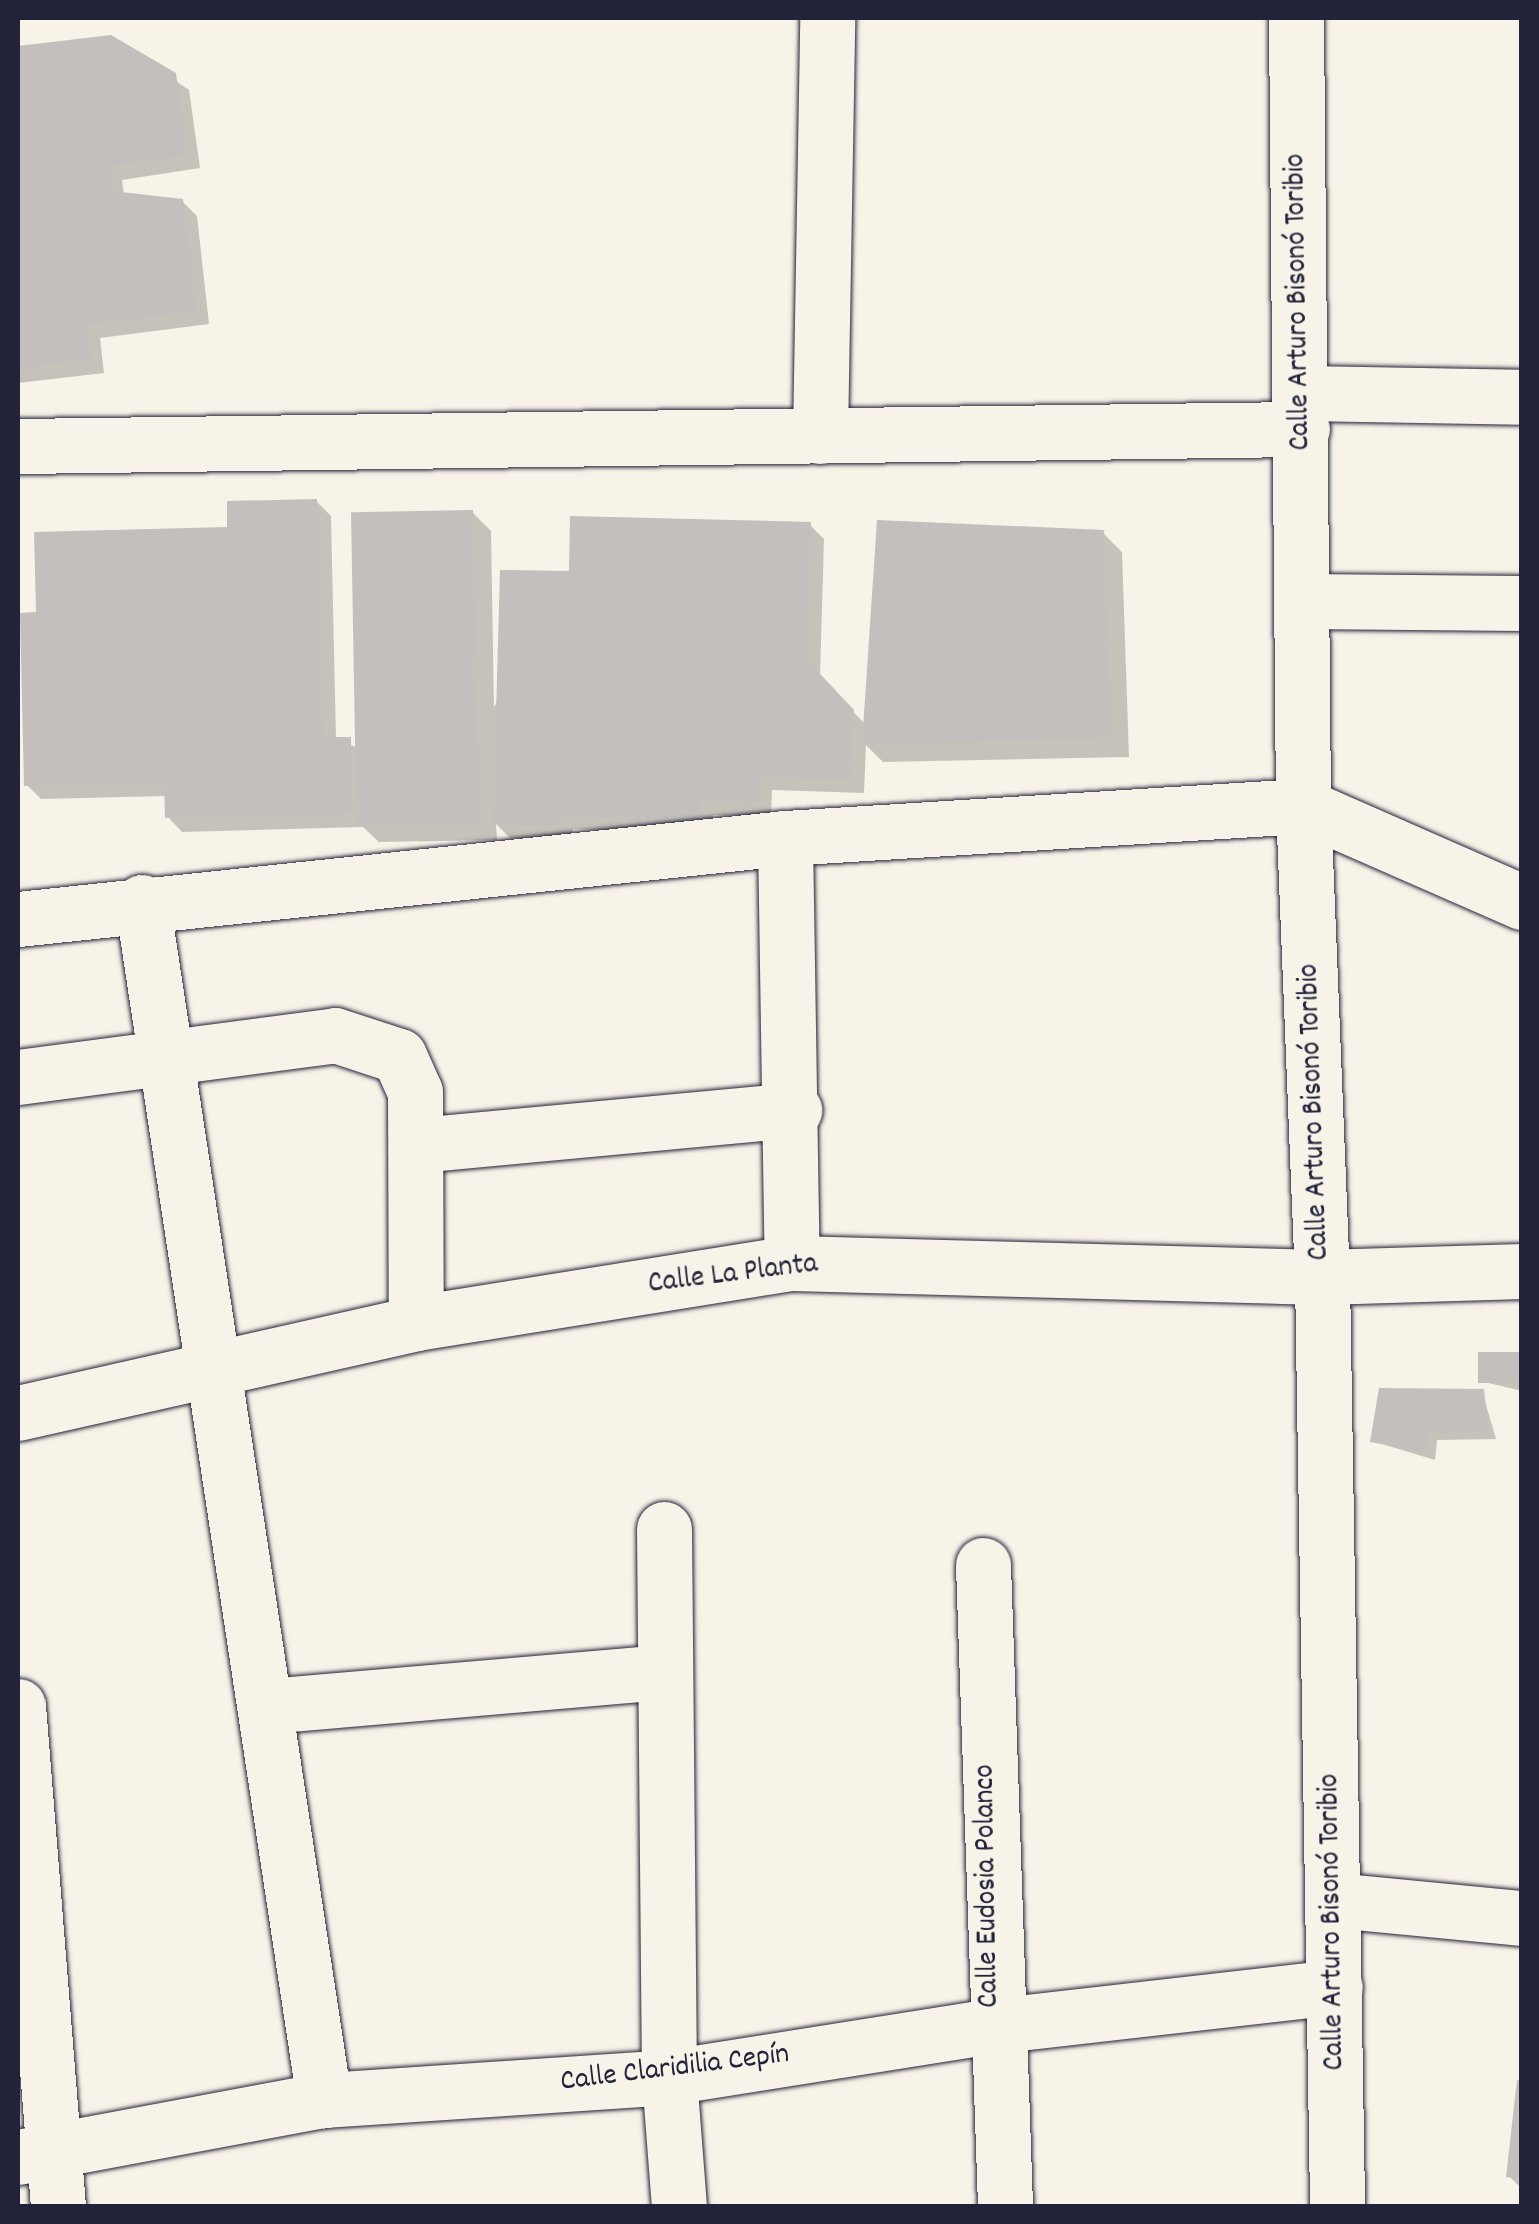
<!DOCTYPE html>
<meta charset="utf-8">
<style>
body{margin:0}
#map{position:relative;width:1539px;height:2224px;overflow:hidden;background:#f7f3e8;font-family:Dekko,sans-serif}
div>[style]{position:absolute}
[style*='--x']{left:calc(var(--x)*1px);top:calc(var(--y)*1px);width:calc(var(--w)*1px);rotate:calc(var(--a)*1deg)}
.shadow>*{inset:0;background:#0003}
.building>*{inset:0;background:#c2bfbd;transform-origin:0 0}
.roads{filter:drop-shadow(0 0 2px #22223b) drop-shadow(0 0 2px #22223b)}
.minor>*{height:55px;margin:-27.5px;padding:0 27.5px;transform-origin:27.5px;border-radius:27.5px;background:#f7f3e8}
span{translate:-50% -50%;white-space:nowrap;text-align:center;line-height:1.15;-webkit-text-stroke:8px #f7f3e8;paint-order:stroke}
.street-label{font-size:30px;color:#22223b}
.frame{position:absolute;inset:0;border:20px solid #22223b;pointer-events:none}
</style>
<div id="map">
<div class="shadow">
<div style="clip-path:polygon(110px 37px,189px 90px,200px 168px,122px 180px,124px 194px,182px 201px,197px 216px,209px 324px,100px 338px,104px 373px,18px 383px,18px 48px)"></div>
<div style="clip-path:polygon(316px 501px,331px 516px,336px 740px,358px 748px,472px 512px,491px 531px,494px 707px,571px 574px,810px 525px,824px 539px,820px 677px,866px 725px,1103px 533px,1122px 552px,1129px 757px,883px 762px,866px 745px,864px 793px,772px 790px,771px 816px,713px 815px,713px 833px,573px 829px,572px 840px,510px 838px,496px 824px,497px 840px,379px 842px,363px 827px,182px 832px,168px 817px,167px 796px,41px 799px,27px 785px,38px 615px)"></div>
<div style="clip-path:polygon(1522px 1354px,1522px 1391px,1480px 1381px)"></div>
<div style="clip-path:polygon(1482px 1391px,1496px 1439px,1437px 1440px,1435px 1460px,1372px 1441px)"></div>
<div style="clip-path:polygon(1522px 2083px,1522px 2189px,1509px 2176px)"></div>
</div>
<div class="building">
<div style="clip-path:polygon(111px 35px,176px 73px,187px 155px,109px 166px,112px 191px,183px 199px,196px 311px,87px 324px,91px 359px,18px 368px,18px 46px)"></div>
<div style="clip-path:polygon(317px 499px,323px 737px,351px 737px,352px 813px,165px 818px,164px 782px,24px 786px,20px 613px,36px 612px,34px 532px,227px 527px,227px 501px)"></div>
<div style="left:473px;top:510px;width:312px;height:122px;rotate:89deg"></div>
<div style="clip-path:polygon(570px 516px,811px 522px,807px 660px,854px 710px,851px 780px,759px 777px,758px 803px,700px 801px,699px 820px,559px 816px,559px 826px,493px 824px,500px 570px,569px 571px)"></div>
<div style="clip-path:polygon(877px 520px,1104px 530px,1111px 738px,862px 744px)"></div>
<div style="left:1522px;top:1352px;width:31px;height:44px;rotate:90deg"></div>
<div style="clip-path:polygon(1379px 1388px,1484px 1389px,1488px 1430px,1429px 1431px,1426px 1452px,1370px 1442px)"></div>
<div style="clip-path:polygon(1517px 2080px,1522px 2081px,1522px 2179px,1506px 2177px)"></div>
</div>
<div class="roads">
<div class="minor">
<div style="--x:1296;--y:18;--w:788;--a:89.49"></div>
<div style="--x:1303;--y:806;--w:471;--a:87.7"></div>
<div style="--x:1322;--y:1277;--w:929;--a:89.07"></div>
<div style="--x:1303;--y:393;--w:219;--a:1"></div>
<div style="--x:820;--y:436;--w:418;--a:-89"></div>
<div style="--x:18;--y:446;--w:1284;--a:-0.76"></div>
<div style="--x:1302;--y:601;--w:220;--a:0.5"></div>
<div style="--x:785;--y:838;--w:425;--a:89.1"></div>
<div style="--x:142;--y:902;--w:1212;--a:81.36"></div>
<div style="--x:18;--y:919;--w:771;--a:-6.03"></div>
<div style="--x:785;--y:838;--w:519;--a:-3.54"></div>
<div style="--x:1303;--y:806;--w:239;--a:23.7"></div>
<div style="--x:18;--y:1077;--w:320;--a:-7.5"></div>
<div style="--x:335;--y:1035;--w:67;--a:18.2"></div>
<div style="--x:399;--y:1056;--w:39;--a:66"></div>
<div style="--x:415;--y:1092;--w:231;--a:89.8"></div>
<div style="--x:417;--y:1145;--w:379;--a:-5.3"></div>
<div style="--x:18;--y:1413;--w:408;--a:-12.7"></div>
<div style="--x:416;--y:1323;--w:381;--a:-9.1"></div>
<div style="--x:792;--y:1263;--w:530;--a:1.51"></div>
<div style="--x:1322;--y:1277;--w:200;--a:-1.7"></div>
<div style="--x:664;--y:1529;--w:548;--a:89.48"></div>
<div style="--x:669;--y:2077;--w:129;--a:85.6"></div>
<div style="--x:983;--y:1565;--w:641;--a:88.03"></div>
<div style="--x:18;--y:1706;--w:502;--a:85.43"></div>
<div style="--x:267;--y:1706;--w:395;--a:-4.9"></div>
<div style="--x:1334;--y:1900;--w:189;--a:5.5"></div>
<div style="--x:18;--y:2157;--w:311;--a:-10.6"></div>
<div style="--x:324;--y:2100;--w:346;--a:-3.8"></div>
<div style="--x:669;--y:2077;--w:327;--a:-9"></div>
<div style="--x:992;--y:2026;--w:345;--a:-6.5"></div>
</div>
</div>
<div class="street-label">
<span style="left:1300px;top:302px;rotate:-91deg">Calle Arturo Bisonó Toribio</span>
<span style="left:1316px;top:1112px;rotate:-92deg">Calle Arturo Bisonó Toribio</span>
<span style="left:733px;top:1276px;rotate:-7deg">Calle La Planta</span>
<span style="left:989px;top:1886px;rotate:-91deg">Calle Eudosia Polanco</span>
<span style="left:1334px;top:1922px;rotate:-91deg">Calle Arturo Bisonó Toribio</span>
<span style="left:675px;top:2070px;rotate:-7deg">Calle Claridilia Cepín</span>
</div>
<div class="frame"></div>
</div>
